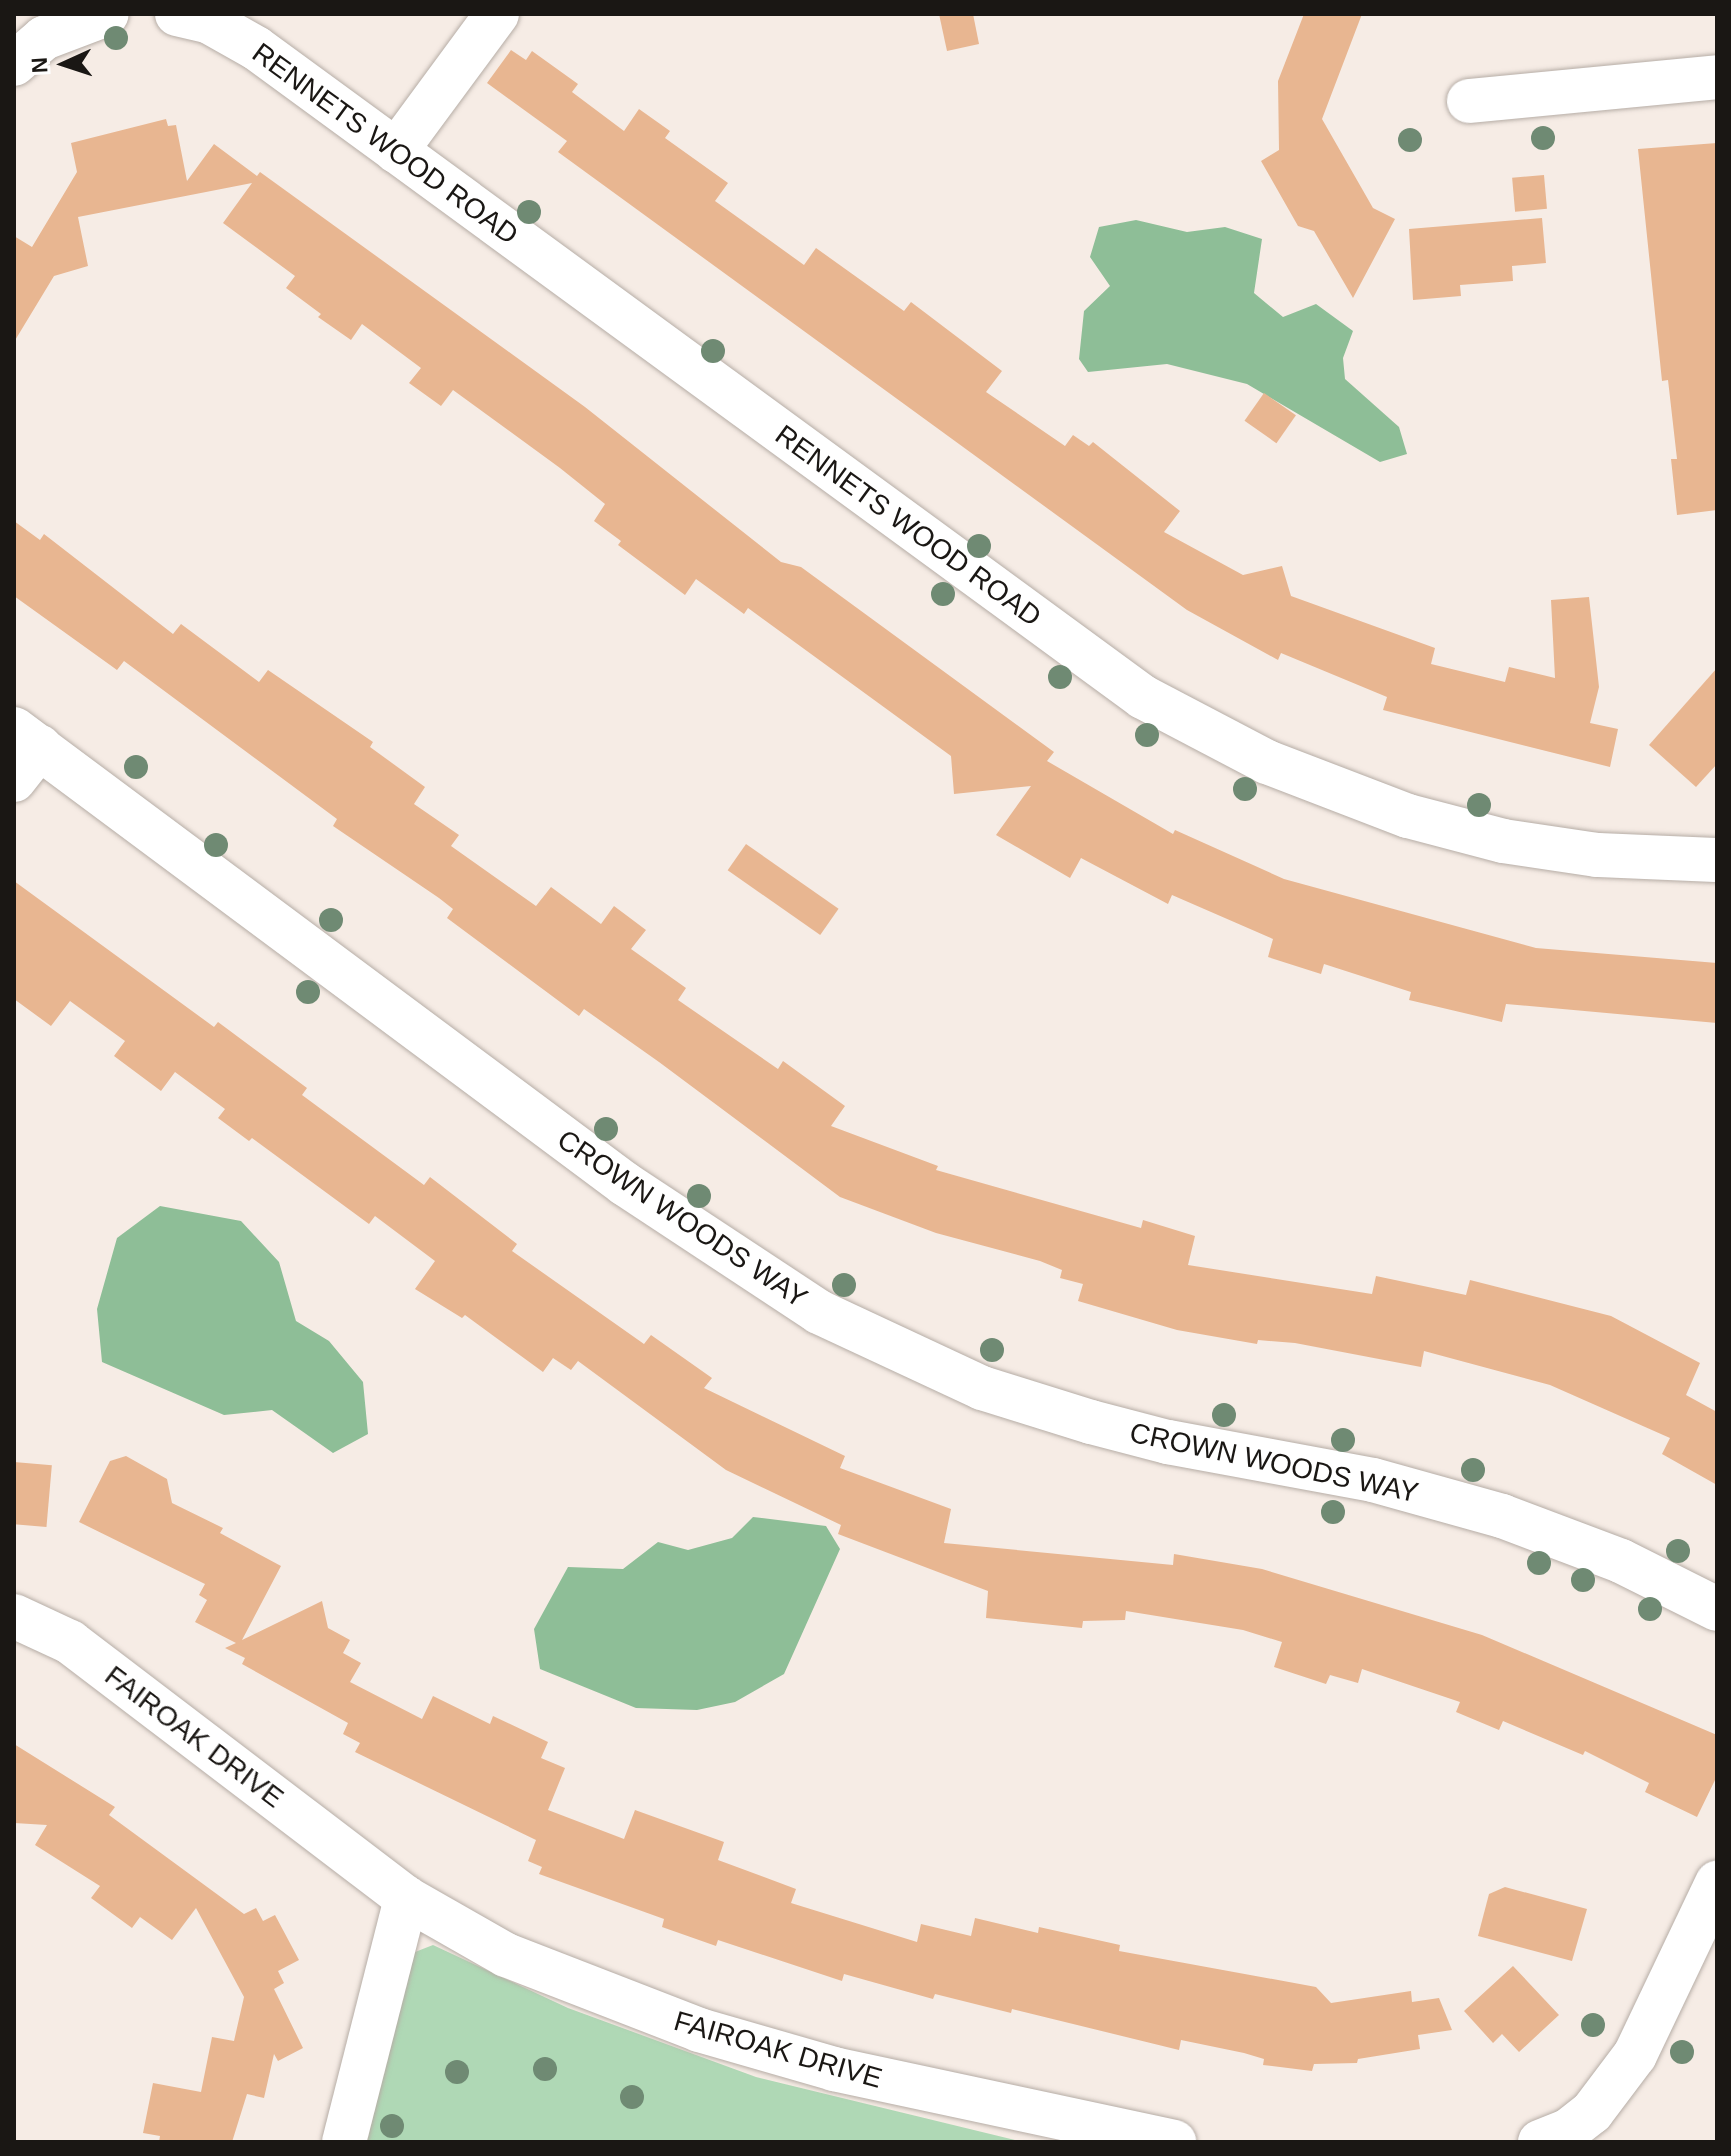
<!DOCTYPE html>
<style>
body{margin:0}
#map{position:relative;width:1731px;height:2156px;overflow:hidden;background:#f6ece5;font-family:Helvetica,sans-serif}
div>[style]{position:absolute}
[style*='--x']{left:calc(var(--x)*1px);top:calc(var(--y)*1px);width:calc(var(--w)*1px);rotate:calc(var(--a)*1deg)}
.green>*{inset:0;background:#afd8b5}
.forest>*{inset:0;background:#8ebe97}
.building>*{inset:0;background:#e8b691;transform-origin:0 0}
.roads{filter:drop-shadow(0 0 2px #b6ada6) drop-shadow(0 0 2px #b6ada6)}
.minor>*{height:44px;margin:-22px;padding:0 22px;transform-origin:22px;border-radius:22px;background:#fff}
.trees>*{width:24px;height:24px;margin:-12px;border-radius:50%;background:#6f8a73}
span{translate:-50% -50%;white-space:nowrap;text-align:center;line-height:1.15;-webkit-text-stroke:6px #fff;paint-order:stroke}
.street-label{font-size:28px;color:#1a1714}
.frame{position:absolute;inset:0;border:16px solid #1a1714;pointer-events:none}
.north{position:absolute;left:24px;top:24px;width:80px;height:80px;-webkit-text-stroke:6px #fff;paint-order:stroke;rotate:267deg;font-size:22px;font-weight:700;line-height:32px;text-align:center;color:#1a1714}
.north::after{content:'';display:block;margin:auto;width:28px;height:36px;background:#1a1714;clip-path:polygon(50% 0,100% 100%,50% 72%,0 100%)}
</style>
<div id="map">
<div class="green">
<div style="clip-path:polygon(433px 1945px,568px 2008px,756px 2077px,1023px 2142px,367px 2142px,410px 1954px)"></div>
</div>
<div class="forest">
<div style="clip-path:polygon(1136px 220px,1187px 232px,1225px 227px,1262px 239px,1254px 293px,1283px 317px,1316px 304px,1353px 331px,1343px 358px,1345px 379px,1399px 427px,1407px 454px,1380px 462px,1247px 384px,1167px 364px,1088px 372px,1079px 359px,1084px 311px,1110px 286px,1090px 257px,1099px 227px)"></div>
<div style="clip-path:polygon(160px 1206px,241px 1221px,279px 1262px,296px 1321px,329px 1341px,363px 1382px,368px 1434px,333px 1453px,272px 1410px,224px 1415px,102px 1362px,97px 1309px,117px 1238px)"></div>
<div style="clip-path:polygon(753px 1517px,826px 1526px,840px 1549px,784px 1674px,735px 1702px,697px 1710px,636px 1708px,540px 1669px,534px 1629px,568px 1567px,623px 1569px,658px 1542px,688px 1550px,732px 1538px)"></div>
</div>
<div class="building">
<div style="clip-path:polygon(939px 14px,973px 14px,979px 44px,947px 51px)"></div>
<div style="clip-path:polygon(1304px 14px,1362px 14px,1322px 119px,1373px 208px,1395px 219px,1353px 298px,1314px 231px,1298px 226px,1261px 161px,1279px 150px,1278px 81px)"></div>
<div style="clip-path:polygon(511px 50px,526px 60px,532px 51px,578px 84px,572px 92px,624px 131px,639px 109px,670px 131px,665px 138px,728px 183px,715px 201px,804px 265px,816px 248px,904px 311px,911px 302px,1002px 371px,986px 392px,1065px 446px,1073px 435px,1089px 446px,1093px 442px,1180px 511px,1164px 532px,1243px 575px,1282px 566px,1291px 596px,1435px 648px,1431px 664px,1505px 682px,1509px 667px,1555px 678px,1551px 600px,1589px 597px,1599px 687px,1590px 723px,1618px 729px,1610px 767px,1383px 710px,1387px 697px,1281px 653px,1278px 660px,1187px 610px,558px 152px,567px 141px,487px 83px)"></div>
<div style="clip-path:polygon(166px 119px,168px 126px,176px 125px,187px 181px,214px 144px,257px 176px,260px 172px,585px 407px,781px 562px,801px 567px,1054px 752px,1047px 761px,1173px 834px,1175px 830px,1284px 879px,1536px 948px,1717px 963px,1717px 1023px,1506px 1004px,1502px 1022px,1409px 1000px,1411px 992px,1324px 964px,1321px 974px,1268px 957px,1273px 939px,1172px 895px,1168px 904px,1081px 858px,1070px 878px,996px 835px,1031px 786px,954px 794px,951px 756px,748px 608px,744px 614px,696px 579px,685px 595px,618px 545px,621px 541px,594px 521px,605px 504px,560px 468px,453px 390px,441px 406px,409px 383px,421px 368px,362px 324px,351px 340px,318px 317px,321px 314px,286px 288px,295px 276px,223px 223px,252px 183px,78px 217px,88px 266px,54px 276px,14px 342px,14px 236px,32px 247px,77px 172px,71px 143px)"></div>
<div style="clip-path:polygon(1717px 143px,1717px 510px,1677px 515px,1671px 459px,1677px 459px,1668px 380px,1662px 381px,1638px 149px)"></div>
<div style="left:1544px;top:175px;width:34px;height:32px;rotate:85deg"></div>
<div style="clip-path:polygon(1542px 218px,1546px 263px,1512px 266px,1513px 281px,1460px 285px,1461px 296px,1413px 300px,1409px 229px)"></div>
<div style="left:1264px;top:393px;width:39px;height:34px;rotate:35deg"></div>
<div style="clip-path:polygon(14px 521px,40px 540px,44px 534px,173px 634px,181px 624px,259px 682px,268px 670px,373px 742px,370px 747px,425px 787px,414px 804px,459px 835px,451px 846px,536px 906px,551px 887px,601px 924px,614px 906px,646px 930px,631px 949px,686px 988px,678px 1000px,778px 1069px,783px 1061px,845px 1106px,831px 1126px,938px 1166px,936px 1170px,1141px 1228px,1143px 1220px,1195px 1236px,1188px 1265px,1372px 1294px,1376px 1276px,1466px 1295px,1470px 1280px,1611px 1316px,1700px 1363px,1686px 1395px,1717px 1412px,1717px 1485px,1662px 1454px,1670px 1438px,1550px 1385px,1424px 1351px,1421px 1367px,1295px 1343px,1258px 1340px,1257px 1344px,1177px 1330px,1078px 1301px,1083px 1284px,1060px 1278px,1062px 1270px,1040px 1261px,936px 1233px,840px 1197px,659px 1062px,584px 1009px,579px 1016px,447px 918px,453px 909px,439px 898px,333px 826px,337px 819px,124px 661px,117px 670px,14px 596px)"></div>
<div style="clip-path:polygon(1717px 668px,1717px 764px,1696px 787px,1649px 745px)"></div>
<div style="left:746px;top:844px;width:113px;height:32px;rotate:35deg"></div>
<div style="clip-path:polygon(14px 881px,214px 1027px,218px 1022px,307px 1088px,302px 1095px,424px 1185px,430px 1177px,517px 1244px,512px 1251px,644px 1344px,651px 1335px,712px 1378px,704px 1388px,845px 1456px,840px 1468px,951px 1509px,944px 1543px,1173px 1565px,1174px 1554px,1262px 1569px,1482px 1635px,1717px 1735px,1717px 1776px,1697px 1817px,1645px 1792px,1649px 1783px,1585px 1751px,1583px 1755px,1503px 1721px,1499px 1730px,1456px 1712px,1460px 1702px,1362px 1669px,1358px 1683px,1330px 1675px,1326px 1684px,1274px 1667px,1282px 1642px,1243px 1630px,1126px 1611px,1125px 1620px,1083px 1621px,1082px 1628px,986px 1618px,988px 1591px,838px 1534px,841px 1525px,726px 1470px,578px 1361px,571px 1370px,553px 1358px,543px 1372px,465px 1315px,462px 1318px,415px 1289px,435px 1261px,375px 1216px,369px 1224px,252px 1138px,249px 1141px,218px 1118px,225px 1109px,175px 1072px,161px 1091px,114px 1056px,125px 1041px,70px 1001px,51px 1026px,14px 999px)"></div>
<div style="clip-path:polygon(126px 1456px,167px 1479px,172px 1503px,223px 1528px,220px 1533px,281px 1566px,242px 1640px,322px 1601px,328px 1628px,350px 1640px,343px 1653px,361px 1663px,350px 1682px,422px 1719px,433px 1696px,490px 1724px,493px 1716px,548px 1742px,541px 1758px,565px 1768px,548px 1810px,624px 1839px,635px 1810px,724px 1842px,718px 1860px,796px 1889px,791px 1903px,917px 1942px,921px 1924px,971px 1936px,975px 1918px,1038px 1933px,1039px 1927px,1120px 1945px,1119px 1951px,1316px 1987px,1331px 2003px,1411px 1991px,1412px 2002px,1439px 1998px,1452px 2030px,1418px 2035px,1420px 2049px,1358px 2059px,1357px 2063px,1314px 2064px,1312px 2071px,1263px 2065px,1264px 2059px,1244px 2053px,1181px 2040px,1179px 2050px,1012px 2009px,1011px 2013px,935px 1994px,933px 1999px,844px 1974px,842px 1981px,718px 1940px,716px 1946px,662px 1927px,664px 1919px,539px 1874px,542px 1867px,528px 1861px,536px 1840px,355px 1752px,360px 1743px,343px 1734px,348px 1723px,242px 1664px,245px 1658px,225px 1648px,236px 1643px,195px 1622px,207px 1600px,199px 1595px,205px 1584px,79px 1522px,110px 1461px)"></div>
<div style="left:14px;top:1462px;width:38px;height:62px;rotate:5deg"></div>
<div style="clip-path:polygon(14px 1744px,115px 1807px,109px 1815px,244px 1914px,256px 1908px,263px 1921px,275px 1915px,299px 1960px,278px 1971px,284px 1983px,274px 1989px,303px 2048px,278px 2061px,274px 2054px,264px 2098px,247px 2094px,232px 2142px,159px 2142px,160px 2136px,143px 2133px,153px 2083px,201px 2092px,212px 2037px,234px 2041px,244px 1997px,196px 1908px,172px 1940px,140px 1917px,132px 1928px,91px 1898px,100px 1886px,35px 1845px,47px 1825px,14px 1823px)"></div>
<div style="clip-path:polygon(1505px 1887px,1587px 1909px,1572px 1961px,1478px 1936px,1489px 1894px)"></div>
<div style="clip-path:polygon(1513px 1966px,1559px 2015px,1519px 2052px,1502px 2034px,1493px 2043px,1464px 2011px)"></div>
</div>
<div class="roads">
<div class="minor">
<div style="--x:177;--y:14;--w:32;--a:13"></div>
<div style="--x:208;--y:21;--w:55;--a:29.4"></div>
<div style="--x:256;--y:48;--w:1099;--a:36.19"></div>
<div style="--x:1143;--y:697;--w:140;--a:27.7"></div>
<div style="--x:1267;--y:762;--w:151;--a:21"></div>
<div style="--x:1408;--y:816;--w:98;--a:14.7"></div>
<div style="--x:1503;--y:841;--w:95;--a:8.5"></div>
<div style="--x:1597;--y:855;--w:120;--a:2.4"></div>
<div style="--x:14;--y:64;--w:40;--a:-41"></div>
<div style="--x:44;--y:38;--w:67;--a:-20.9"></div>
<div style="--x:1469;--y:101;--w:249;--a:-5.5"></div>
<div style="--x:396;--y:151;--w:170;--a:-53.6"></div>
<div style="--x:14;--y:729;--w:762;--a:36.67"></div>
<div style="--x:625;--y:1184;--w:232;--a:33.4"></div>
<div style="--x:819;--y:1312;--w:180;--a:25"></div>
<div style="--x:982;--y:1388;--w:114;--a:17.3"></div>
<div style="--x:1091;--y:1422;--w:80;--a:14.6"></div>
<div style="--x:1168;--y:1442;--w:208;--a:10.5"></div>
<div style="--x:1373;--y:1480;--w:134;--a:15.6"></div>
<div style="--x:1502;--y:1516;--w:127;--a:20.7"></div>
<div style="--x:1621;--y:1561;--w:107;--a:26.6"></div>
<div style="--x:14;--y:780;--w:42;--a:-51.8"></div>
<div style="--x:14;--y:1616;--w:62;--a:24.9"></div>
<div style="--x:70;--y:1642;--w:422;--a:37.3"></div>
<div style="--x:406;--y:1898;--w:115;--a:29.7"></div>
<div style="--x:506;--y:1955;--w:207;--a:21.2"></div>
<div style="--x:699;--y:2030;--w:141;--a:16.1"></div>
<div style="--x:834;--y:2069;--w:348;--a:12.1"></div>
<div style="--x:344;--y:2142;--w:252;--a:-75.7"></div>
<div style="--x:1540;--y:2142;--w:31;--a:-22"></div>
<div style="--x:1569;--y:2130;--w:29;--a:-38"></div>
<div style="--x:1592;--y:2112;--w:71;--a:-53"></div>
<div style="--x:1635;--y:2055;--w:191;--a:-64.5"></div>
</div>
</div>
<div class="trees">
<div style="left:116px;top:38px"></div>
<div style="left:1543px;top:138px"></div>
<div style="left:1410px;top:140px"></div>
<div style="left:529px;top:212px"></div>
<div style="left:713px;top:351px"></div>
<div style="left:979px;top:546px"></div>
<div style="left:943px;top:594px"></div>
<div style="left:1060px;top:677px"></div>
<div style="left:1147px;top:735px"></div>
<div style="left:136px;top:767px"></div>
<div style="left:1245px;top:789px"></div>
<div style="left:1479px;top:805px"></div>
<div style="left:216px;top:845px"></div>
<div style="left:331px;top:920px"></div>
<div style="left:308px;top:992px"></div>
<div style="left:606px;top:1129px"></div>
<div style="left:699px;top:1196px"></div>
<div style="left:844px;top:1285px"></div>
<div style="left:992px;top:1350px"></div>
<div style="left:1224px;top:1415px"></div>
<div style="left:1343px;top:1440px"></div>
<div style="left:1473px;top:1470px"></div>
<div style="left:1333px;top:1512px"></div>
<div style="left:1678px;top:1551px"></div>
<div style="left:1539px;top:1563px"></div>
<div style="left:1583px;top:1580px"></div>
<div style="left:1650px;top:1609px"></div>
<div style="left:1593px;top:2025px"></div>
<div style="left:1682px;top:2052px"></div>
<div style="left:545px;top:2069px"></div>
<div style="left:457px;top:2072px"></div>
<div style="left:632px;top:2097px"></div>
<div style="left:392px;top:2126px"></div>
</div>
<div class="street-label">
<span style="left:385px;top:144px;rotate:36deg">RENNETS WOOD ROAD</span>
<span style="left:908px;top:526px;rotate:36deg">RENNETS WOOD ROAD</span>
<span style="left:682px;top:1219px;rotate:34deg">CROWN WOODS WAY</span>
<span style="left:1274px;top:1463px;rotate:12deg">CROWN WOODS WAY</span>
<span style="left:194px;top:1737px;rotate:37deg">FAIROAK DRIVE</span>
<span style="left:778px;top:2050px;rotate:16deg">FAIROAK DRIVE</span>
</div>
<div class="frame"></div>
<div class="north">N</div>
</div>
